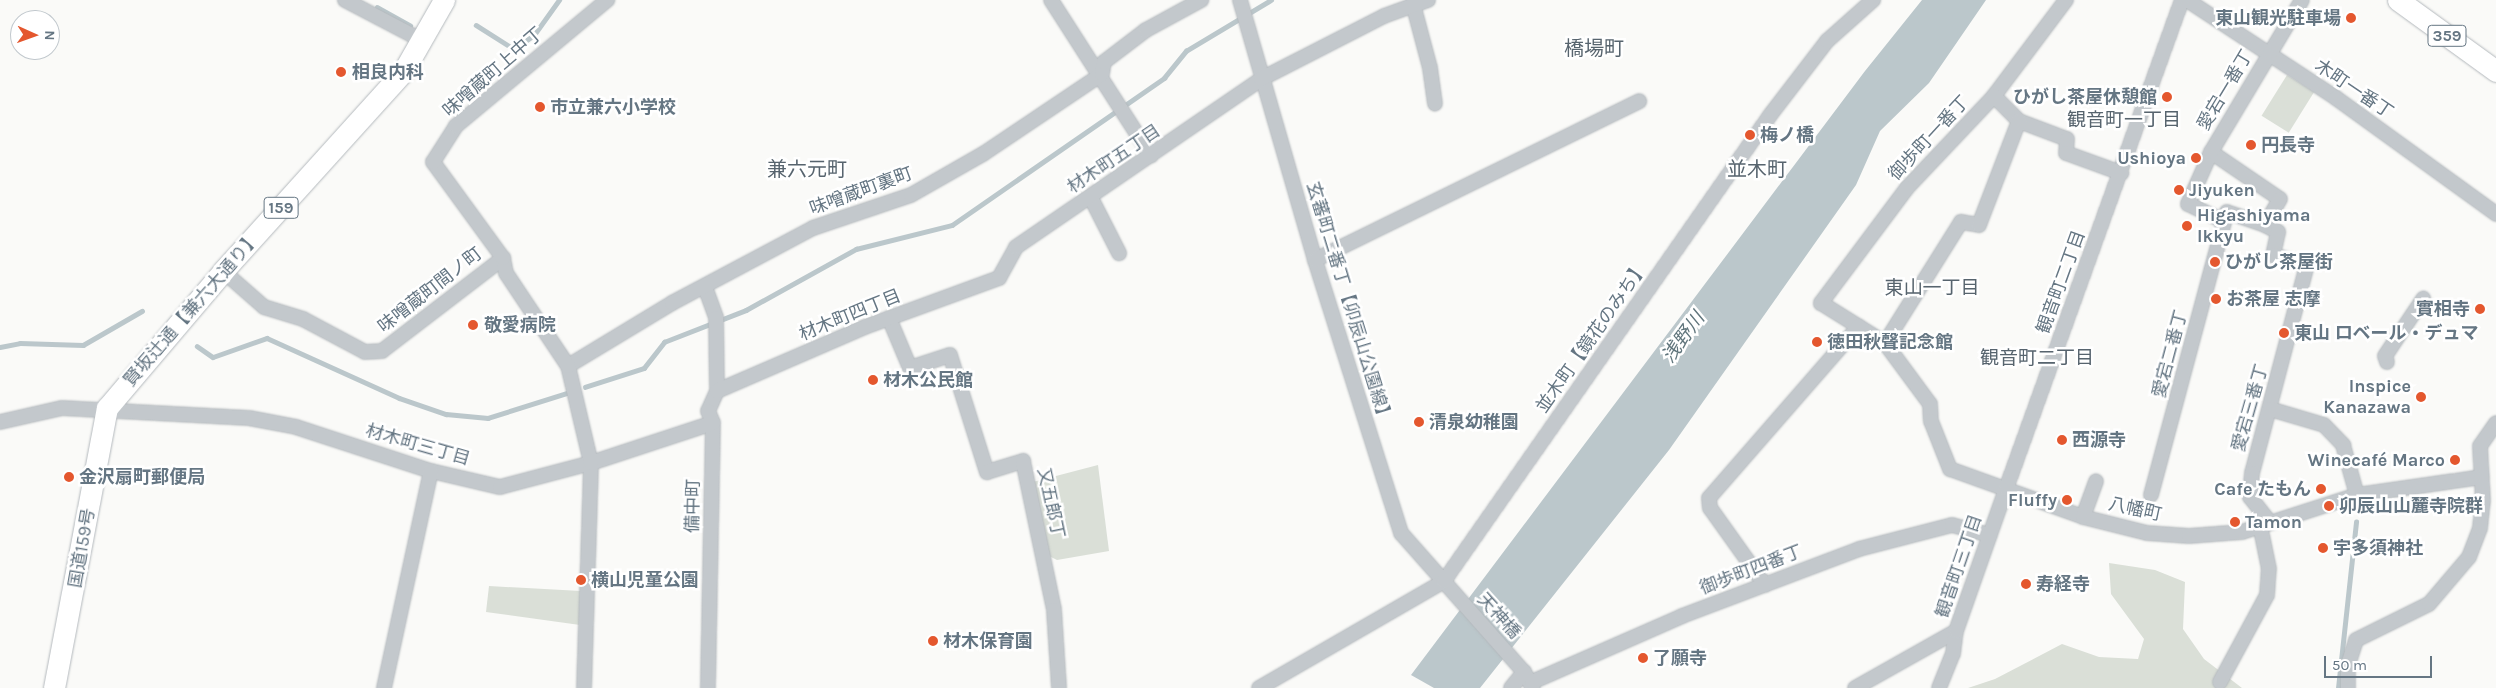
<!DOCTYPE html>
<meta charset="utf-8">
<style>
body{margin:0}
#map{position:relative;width:2496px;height:688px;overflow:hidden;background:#fafaf8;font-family:Karla,"Noto Sans JP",sans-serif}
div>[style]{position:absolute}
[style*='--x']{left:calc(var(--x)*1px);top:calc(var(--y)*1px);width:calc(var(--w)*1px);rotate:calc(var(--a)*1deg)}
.green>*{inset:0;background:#dadfd7;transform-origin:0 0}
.water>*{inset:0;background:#bbc7cb}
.stream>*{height:4.5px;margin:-2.25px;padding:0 2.25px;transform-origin:2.25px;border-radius:2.25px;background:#bbc7cb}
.roads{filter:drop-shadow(0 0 1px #b4b9bd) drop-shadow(0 0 1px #b4b9bd)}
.minor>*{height:14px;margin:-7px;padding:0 7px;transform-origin:7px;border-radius:7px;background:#c3c8cc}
.highway>*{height:21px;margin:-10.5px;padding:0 10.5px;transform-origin:10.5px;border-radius:10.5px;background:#fff}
.dots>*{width:14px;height:14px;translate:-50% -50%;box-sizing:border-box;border:2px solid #fff;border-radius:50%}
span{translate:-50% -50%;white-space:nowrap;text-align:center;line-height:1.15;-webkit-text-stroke:5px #fff;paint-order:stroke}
.shield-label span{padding:1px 4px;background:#fff;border:1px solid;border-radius:4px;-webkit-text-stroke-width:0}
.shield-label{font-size:16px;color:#657683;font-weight:700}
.poi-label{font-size:18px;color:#657683;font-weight:700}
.right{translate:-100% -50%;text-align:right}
.left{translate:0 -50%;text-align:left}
.street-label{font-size:18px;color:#657683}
.neighbourhood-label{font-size:19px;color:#57646e}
.water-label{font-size:19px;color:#60757c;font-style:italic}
.quarter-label{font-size:20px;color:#57646e}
.north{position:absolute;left:10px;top:10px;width:50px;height:50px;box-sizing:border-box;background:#fff;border:1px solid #c1c8cd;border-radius:50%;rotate:92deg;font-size:14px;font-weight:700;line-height:20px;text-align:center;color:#657683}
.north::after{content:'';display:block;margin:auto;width:18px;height:22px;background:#e4572e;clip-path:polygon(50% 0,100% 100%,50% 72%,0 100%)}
.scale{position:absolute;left:2324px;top:656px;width:108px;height:22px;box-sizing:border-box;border:2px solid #657683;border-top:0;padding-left:6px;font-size:15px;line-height:18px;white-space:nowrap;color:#657683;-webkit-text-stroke:4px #fff;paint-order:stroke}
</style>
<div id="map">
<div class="green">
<div style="left:2287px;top:75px;width:32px;height:48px;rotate:32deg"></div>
<div style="clip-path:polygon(1098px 465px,1109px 551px,1057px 560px,1049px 556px,1033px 482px)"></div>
<div style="clip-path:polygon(2109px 563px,2155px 570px,2185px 582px,2183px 629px,2204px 659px,2242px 688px,1968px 688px,1995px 679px,2062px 644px,2099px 657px,2138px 659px,2144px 639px,2111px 594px)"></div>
<div style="clip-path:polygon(489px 586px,581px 591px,580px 625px,486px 612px)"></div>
</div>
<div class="water">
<div style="clip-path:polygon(1922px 0,1986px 0,1929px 83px,1880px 131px,1856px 185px,1669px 450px,1480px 688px,1434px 688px,1411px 675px,1865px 71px)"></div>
</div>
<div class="stream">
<div style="--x:377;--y:7;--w:38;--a:29"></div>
<div style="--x:476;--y:25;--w:45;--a:32.3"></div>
<div style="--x:514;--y:49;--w:24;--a:-35"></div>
<div style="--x:534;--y:35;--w:43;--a:-54.5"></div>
<div style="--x:197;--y:346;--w:19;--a:35"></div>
<div style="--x:213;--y:357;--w:57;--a:-19.4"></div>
<div style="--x:267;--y:338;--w:145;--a:24.4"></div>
<div style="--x:399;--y:398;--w:50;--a:18.8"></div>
<div style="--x:446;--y:414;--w:42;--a:5.4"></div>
<div style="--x:488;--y:418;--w:86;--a:-17.6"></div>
<div style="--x:0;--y:347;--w:20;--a:-11"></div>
<div style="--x:20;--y:343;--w:63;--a:1.8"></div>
<div style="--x:83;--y:345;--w:68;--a:-30"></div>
<div style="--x:585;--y:387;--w:62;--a:-17.9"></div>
<div style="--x:644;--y:368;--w:33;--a:-52"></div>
<div style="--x:664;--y:342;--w:88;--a:-21.3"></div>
<div style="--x:746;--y:310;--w:126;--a:-29"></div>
<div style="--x:856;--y:249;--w:99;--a:-14"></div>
<div style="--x:952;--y:225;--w:258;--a:-34.7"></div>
<div style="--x:1164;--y:78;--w:35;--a:-51"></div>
<div style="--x:1186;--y:51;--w:99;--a:-31"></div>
<div style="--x:2338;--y:688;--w:167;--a:-83.8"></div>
</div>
<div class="roads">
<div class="minor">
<div style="--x:345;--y:0;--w:88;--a:27.7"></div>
<div style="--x:1051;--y:0;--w:185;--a:57.3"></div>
<div style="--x:1240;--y:0;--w:271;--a:73.9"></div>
<div style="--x:1315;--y:260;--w:286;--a:72.5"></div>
<div style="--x:1401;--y:533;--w:186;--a:48.5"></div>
<div style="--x:1524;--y:672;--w:18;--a:61"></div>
<div style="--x:2066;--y:0;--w:120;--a:126.9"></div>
<div style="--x:1994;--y:96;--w:127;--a:133.4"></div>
<div style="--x:1907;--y:188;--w:144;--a:126.8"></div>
<div style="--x:1821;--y:303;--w:75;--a:32"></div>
<div style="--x:1885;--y:343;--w:76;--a:53.6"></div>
<div style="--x:1930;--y:404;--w:17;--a:87"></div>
<div style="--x:1931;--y:421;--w:52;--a:68.4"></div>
<div style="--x:1950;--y:469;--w:141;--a:19.8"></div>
<div style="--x:2083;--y:517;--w:66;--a:14"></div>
<div style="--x:2147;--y:533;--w:42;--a:4.1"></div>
<div style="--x:2189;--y:536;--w:53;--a:-4.3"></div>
<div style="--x:2242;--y:532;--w:121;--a:-17.8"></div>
<div style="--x:2357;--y:495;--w:126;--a:-8.2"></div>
<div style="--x:2187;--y:0;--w:178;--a:33.3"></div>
<div style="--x:2336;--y:98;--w:198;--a:35.9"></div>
<div style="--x:1413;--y:4;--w:66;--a:75.1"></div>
<div style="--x:1430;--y:68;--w:36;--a:82"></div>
<div style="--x:1994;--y:96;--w:35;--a:45"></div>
<div style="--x:2019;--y:121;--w:51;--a:20.6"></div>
<div style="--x:2067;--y:139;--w:14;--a:94"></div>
<div style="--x:2066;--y:153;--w:59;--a:20"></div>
<div style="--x:2211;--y:152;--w:83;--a:34.3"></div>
<div style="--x:2280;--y:199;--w:30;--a:120"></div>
<div style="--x:2265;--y:225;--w:15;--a:28"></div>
<div style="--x:2278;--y:232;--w:24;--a:102"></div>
<div style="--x:2273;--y:255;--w:35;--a:16"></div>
<div style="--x:2307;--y:265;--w:215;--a:104.8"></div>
<div style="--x:2252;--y:473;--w:24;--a:95"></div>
<div style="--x:2250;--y:497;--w:31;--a:52"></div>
<div style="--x:1091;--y:198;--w:62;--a:63"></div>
<div style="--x:2223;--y:221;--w:39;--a:-154"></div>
<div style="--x:2188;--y:204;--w:57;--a:-66.1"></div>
<div style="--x:2211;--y:152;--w:177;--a:-59.1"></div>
<div style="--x:1315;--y:260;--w:361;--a:-26.1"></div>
<div style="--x:223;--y:271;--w:55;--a:41.3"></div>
<div style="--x:264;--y:307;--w:41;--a:17.1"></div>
<div style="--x:303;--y:319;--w:70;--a:28"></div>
<div style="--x:365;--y:352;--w:17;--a:-3"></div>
<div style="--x:382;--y:351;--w:153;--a:-37.5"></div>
<div style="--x:705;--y:287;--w:33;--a:70"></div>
<div style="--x:716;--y:318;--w:73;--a:89.2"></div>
<div style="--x:717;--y:391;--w:22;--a:114"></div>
<div style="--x:708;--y:411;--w:13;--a:67"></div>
<div style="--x:713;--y:423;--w:265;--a:91.1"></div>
<div style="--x:889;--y:318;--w:54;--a:67.2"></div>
<div style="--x:910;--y:368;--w:42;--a:-18"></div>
<div style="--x:950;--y:355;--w:123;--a:72.5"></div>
<div style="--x:987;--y:472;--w:38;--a:-17"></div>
<div style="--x:1023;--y:461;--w:152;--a:78.2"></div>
<div style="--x:1054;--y:610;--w:78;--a:86.3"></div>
<div style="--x:1885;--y:343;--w:143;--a:-57.9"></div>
<div style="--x:1961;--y:222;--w:18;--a:9"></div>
<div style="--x:1979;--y:225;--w:111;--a:-69"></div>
<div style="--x:2387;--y:362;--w:6;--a:-108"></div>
<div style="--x:2385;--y:356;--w:69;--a:-56.3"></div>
<div style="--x:568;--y:366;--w:122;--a:-31.2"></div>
<div style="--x:672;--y:303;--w:160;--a:-28"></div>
<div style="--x:813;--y:228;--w:103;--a:-18.6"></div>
<div style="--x:911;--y:195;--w:83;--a:-29.7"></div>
<div style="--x:983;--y:154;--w:143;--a:-33.9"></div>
<div style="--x:1102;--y:74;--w:12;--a:-81"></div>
<div style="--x:1104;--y:62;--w:53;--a:-37.3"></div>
<div style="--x:1146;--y:30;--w:63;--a:-28.6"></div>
<div style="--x:717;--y:391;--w:161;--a:-23.4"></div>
<div style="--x:865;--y:327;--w:143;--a:-20.1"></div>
<div style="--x:999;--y:278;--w:35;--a:-61"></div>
<div style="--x:1016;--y:247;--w:297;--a:-34.4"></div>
<div style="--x:1261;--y:79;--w:138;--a:-27.1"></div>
<div style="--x:1384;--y:16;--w:47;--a:-20"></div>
<div style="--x:2270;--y:409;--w:56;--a:16.5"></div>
<div style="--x:2324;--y:425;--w:28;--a:46"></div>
<div style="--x:2343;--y:445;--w:52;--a:74.4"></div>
<div style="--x:0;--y:422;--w:64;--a:-12.7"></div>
<div style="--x:62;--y:408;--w:187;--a:3.1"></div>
<div style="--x:249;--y:418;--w:48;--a:10.8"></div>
<div style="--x:296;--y:427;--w:142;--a:18.1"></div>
<div style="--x:431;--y:471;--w:71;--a:13.1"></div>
<div style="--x:500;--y:487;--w:94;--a:-14.8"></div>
<div style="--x:591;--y:463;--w:128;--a:-18.2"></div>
<div style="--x:2151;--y:495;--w:293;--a:-75"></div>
<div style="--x:2227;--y:212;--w:40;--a:18.9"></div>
<div style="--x:2083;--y:517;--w:38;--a:-70"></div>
<div style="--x:1765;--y:585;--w:95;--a:-125.5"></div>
<div style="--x:1710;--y:508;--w:10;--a:-96"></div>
<div style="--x:1709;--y:498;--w:228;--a:-48.9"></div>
<div style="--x:1532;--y:682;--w:164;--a:-23.7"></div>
<div style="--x:1682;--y:616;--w:189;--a:-20.7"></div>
<div style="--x:1859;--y:549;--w:96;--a:-14.5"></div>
<div style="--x:1952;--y:525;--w:39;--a:15"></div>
<div style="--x:2220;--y:682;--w:99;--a:-61.6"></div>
<div style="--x:2267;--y:595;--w:26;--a:-86"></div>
<div style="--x:2269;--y:569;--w:45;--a:-101.6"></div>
<div style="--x:384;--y:688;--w:222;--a:-77.8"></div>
<div style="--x:584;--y:688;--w:225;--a:-88.2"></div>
<div style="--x:591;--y:463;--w:100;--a:-103.3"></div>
<div style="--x:568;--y:366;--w:112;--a:-123.7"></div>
<div style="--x:506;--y:273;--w:15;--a:-101"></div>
<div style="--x:503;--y:258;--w:119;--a:-126.1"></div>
<div style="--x:433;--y:162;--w:43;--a:-57.4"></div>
<div style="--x:456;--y:126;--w:197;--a:-39.8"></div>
<div style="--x:1259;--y:688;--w:214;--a:-30"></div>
<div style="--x:1444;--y:581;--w:570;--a:-55"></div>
<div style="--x:1771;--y:114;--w:92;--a:-52.5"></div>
<div style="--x:1827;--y:41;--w:62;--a:-41.7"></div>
<div style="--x:1511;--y:688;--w:21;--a:-51"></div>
<div style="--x:1855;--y:688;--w:116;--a:-29.4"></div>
<div style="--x:1939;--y:688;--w:37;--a:-68"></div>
<div style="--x:1953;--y:654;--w:23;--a:-83"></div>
<div style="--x:1956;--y:631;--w:151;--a:-70.6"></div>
<div style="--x:2006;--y:489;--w:520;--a:-70.21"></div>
<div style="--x:2348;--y:688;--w:23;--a:-90"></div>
<div style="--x:2348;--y:665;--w:26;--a:-72"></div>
<div style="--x:2356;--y:640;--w:81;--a:-26.3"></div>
<div style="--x:2429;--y:604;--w:62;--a:-49.6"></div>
<div style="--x:2469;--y:557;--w:31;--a:-69"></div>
<div style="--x:2480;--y:528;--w:27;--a:-84"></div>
<div style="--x:2483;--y:501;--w:55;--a:-93.1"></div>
<div style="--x:2480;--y:446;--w:28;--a:-55"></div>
</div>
<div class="highway">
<div style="--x:2398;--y:0;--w:121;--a:35.9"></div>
<div style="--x:54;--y:688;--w:285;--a:-79.3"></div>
<div style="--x:107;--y:408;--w:180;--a:-49.7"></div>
<div style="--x:223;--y:271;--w:268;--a:-47.9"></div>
<div style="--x:403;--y:72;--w:83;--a:-60.3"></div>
</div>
</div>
<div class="dots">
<div style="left:2351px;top:18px;background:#e4572e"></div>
<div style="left:341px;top:72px;background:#e4572e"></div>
<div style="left:2167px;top:97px;background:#e4572e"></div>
<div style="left:540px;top:107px;background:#e4572e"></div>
<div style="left:1750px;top:135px;background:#e4572e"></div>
<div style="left:2251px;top:145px;background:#e4572e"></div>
<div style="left:2196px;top:158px;background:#e4572e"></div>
<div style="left:2179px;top:190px;background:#e4572e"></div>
<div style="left:2187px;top:226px;background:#e4572e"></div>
<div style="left:2215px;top:262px;background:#e4572e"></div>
<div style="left:2216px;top:299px;background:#e4572e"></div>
<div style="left:2480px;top:309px;background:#e4572e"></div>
<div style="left:473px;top:325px;background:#e4572e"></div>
<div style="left:2284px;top:333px;background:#e4572e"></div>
<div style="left:1817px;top:342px;background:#e4572e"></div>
<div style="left:873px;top:380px;background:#e4572e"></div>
<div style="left:2421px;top:397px;background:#e4572e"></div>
<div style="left:1419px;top:422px;background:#e4572e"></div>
<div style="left:2062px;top:440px;background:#e4572e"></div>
<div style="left:2455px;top:460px;background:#e4572e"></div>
<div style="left:69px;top:477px;background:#e4572e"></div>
<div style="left:2321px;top:489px;background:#e4572e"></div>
<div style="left:2067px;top:500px;background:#e4572e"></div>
<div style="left:2329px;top:506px;background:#e4572e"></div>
<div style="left:2235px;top:522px;background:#e4572e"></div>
<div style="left:2323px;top:548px;background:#e4572e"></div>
<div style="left:581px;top:580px;background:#e4572e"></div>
<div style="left:2026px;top:584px;background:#e4572e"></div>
<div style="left:933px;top:641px;background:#e4572e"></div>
<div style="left:1643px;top:658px;background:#e4572e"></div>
</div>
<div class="shield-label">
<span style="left:2447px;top:36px">359</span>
<span style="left:281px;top:208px">159</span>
</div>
<div class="poi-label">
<span class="right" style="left:2341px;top:18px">東山観光駐車場</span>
<span class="left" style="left:352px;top:72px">相良内科</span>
<span class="right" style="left:2157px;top:97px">ひがし茶屋休憩館</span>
<span class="left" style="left:550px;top:107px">市立兼六小学校</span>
<span class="left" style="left:1760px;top:135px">梅ノ橋</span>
<span class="left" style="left:2261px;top:145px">円長寺</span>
<span class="right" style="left:2186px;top:158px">Ushioya</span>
<span class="left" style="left:2189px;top:190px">Jiyuken</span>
<span class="left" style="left:2197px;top:226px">Higashiyama<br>Ikkyu</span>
<span class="left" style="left:2225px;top:262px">ひがし茶屋街</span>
<span class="left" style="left:2226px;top:299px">お茶屋 志摩</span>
<span class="right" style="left:2470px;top:309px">實相寺</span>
<span class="left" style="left:484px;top:325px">敬愛病院</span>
<span class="left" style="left:2294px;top:333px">東山 ロベール・デュマ</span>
<span class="left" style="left:1827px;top:342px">徳田秋聲記念館</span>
<span class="left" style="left:883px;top:380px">材木公民館</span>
<span class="right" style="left:2411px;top:397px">Inspice<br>Kanazawa</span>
<span class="left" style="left:1429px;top:422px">清泉幼稚園</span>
<span class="left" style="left:2072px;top:440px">西源寺</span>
<span class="right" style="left:2445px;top:460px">Winecafé Marco</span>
<span class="left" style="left:79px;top:477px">金沢扇町郵便局</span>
<span class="right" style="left:2311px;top:489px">Cafe たもん</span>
<span class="right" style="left:2057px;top:500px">Fluffy</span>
<span class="left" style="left:2339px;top:506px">卯辰山山麓寺院群</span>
<span class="left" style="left:2245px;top:522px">Tamon</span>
<span class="left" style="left:2333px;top:548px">宇多須神社</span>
<span class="left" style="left:591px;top:580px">横山児童公園</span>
<span class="left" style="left:2036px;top:584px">寿経寺</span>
<span class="left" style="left:943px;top:641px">材木保育園</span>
<span class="left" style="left:1653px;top:658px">了願寺</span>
</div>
<div class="street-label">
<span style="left:493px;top:72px;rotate:-41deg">味噌蔵町上中丁</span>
<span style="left:2354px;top:89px;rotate:34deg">木町一番丁</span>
<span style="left:2225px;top:90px;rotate:-59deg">愛宕一番丁</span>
<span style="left:1929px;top:138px;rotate:-47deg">御歩町一番丁</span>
<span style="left:1114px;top:159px;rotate:-34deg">材木町五丁目</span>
<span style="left:861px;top:191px;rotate:-20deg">味噌蔵町裏町</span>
<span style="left:2061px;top:282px;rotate:-70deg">観音町二丁目</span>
<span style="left:430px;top:290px;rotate:-38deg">味噌蔵町間ノ町</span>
<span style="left:1349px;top:303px;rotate:73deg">玄蕃町二番丁【卯辰山公園線】</span>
<span style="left:192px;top:309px;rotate:-49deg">賢坂辻通【兼六大通り】</span>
<span style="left:850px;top:315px;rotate:-22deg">材木町四丁目</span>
<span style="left:1592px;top:337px;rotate:-55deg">並木町【鏡花のみち】</span>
<span style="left:2170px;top:354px;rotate:-75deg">愛宕二番丁</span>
<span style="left:2250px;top:408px;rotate:-74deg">愛宕三番丁</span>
<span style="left:418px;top:445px;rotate:16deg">材木町三丁目</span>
<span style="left:1051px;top:503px;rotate:78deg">又五郎丁</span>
<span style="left:693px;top:506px;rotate:-89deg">備中町</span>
<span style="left:2135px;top:509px;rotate:12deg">八幡町</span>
<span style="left:82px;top:548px;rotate:-80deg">国道159号</span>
<span style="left:1959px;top:566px;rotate:-71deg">観音町三丁目</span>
<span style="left:1751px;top:570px;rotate:-21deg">御歩町四番丁</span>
<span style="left:1499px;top:616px;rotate:48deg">天神橋</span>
</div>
<div class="neighbourhood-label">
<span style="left:2124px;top:121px">観音町一丁目</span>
<span style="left:1932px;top:289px">東山一丁目</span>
<span style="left:2037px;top:359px">観音町二丁目</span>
</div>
<div class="water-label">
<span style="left:1684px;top:338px;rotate:-54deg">浅野川</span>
</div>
<div class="quarter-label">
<span style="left:1594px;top:48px">橋場町</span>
<span style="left:807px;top:169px">兼六元町</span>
<span style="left:1757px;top:169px">並木町</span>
</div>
<div class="north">N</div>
<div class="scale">50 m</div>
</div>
